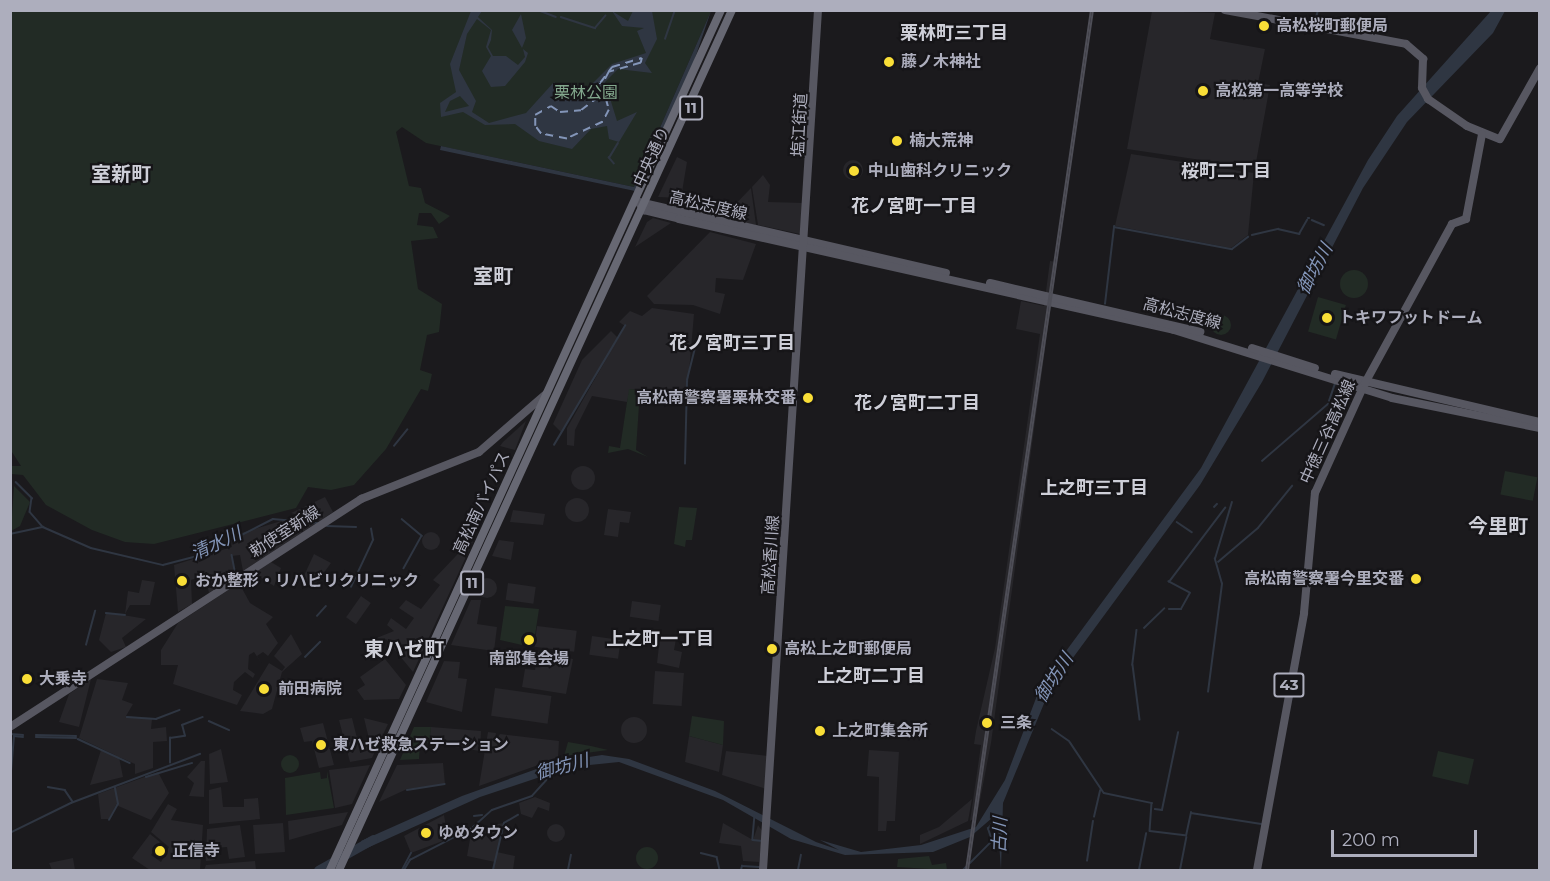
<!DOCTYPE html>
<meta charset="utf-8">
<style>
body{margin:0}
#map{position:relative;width:1550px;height:881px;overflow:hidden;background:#1b1a1d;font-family:Montserrat,"Noto Sans JP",sans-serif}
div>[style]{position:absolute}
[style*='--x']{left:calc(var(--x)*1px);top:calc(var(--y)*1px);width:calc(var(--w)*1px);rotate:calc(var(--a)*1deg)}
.built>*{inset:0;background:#27262a;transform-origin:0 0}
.round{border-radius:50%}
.green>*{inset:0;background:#222b25;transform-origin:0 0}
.water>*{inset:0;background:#2f3642}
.stream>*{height:1.5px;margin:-0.75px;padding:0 0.75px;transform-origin:0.75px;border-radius:0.75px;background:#2f3642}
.river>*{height:9px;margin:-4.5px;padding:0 4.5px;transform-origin:4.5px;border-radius:4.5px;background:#2f3642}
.ferry>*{height:1.5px;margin-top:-0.75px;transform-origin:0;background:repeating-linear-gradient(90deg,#8395b8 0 8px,transparent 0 14px)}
.major>*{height:8px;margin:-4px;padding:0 4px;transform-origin:4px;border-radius:4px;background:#575761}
.highway>*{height:8px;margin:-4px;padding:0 4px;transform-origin:4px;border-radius:4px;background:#676873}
.rail>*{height:4px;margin-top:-2px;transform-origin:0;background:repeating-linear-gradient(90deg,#161518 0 4.5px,#4e4e57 0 9px);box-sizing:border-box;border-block:2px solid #4e4e57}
.dots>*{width:16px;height:16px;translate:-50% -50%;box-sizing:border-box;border:3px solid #161518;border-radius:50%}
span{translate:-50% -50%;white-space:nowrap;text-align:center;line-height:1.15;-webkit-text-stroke:4.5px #161518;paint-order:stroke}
.shield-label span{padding:2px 4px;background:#161518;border:2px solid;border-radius:4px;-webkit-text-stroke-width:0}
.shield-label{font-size:15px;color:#adaebd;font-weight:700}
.poi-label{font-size:16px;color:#adaebd;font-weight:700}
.left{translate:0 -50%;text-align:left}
.right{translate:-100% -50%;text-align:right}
.park-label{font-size:16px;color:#83a88d}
.street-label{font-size:16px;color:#adaebd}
.neighbourhood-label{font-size:18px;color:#cecfd8;font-weight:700}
.water-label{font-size:18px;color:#8395b8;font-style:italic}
.quarter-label{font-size:20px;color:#cecfd8;font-weight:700}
.frame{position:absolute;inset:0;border:12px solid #adaebd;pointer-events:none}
.scale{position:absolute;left:1331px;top:830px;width:146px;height:27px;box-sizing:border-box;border:3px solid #adaebd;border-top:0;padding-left:8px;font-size:18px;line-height:21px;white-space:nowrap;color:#adaebd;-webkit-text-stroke:4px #161518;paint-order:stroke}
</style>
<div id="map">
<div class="built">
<div style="clip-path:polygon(1152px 11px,1215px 13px,1210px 39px,1265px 49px,1258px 83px,1270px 85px,1255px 168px,1127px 149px)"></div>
<div style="clip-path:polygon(1131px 154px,1254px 173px,1248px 235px,1231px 248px,1115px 226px)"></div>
<div style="clip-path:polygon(677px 157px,687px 162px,681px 198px,658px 197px)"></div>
<div class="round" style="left:843px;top:160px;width:20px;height:20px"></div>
<div style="clip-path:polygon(763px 175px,770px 185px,768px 202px,805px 203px,800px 234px,758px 225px,752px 187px)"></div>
<div style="clip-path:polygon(751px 188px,756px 225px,730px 220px,725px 215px)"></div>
<div style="clip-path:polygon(653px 218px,671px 223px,635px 247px,647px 222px)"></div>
<div style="clip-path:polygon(710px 232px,756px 244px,743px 280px,716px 278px,715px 292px,725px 294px,720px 314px,693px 305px,654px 304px,647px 296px)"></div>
<div style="clip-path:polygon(1050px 261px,1057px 262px,991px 743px,977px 816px,970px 821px,981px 745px,974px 744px,976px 731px,995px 648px,1040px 334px,1016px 329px,1021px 301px,1044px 306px)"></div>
<div style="clip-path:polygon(652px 308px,694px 314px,687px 396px,630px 389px,627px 402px,592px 396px,575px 430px,574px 446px,567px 445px,567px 428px,625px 326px,619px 322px,630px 311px,642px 316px)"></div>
<div style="clip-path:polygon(611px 331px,618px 338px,615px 346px,561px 432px,553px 424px,582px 360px)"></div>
<div style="clip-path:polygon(526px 421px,515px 450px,500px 446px,503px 442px)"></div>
<div class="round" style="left:571px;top:466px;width:24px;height:24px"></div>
<div style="clip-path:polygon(325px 497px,333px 512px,320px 521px,291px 513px)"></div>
<div class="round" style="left:565px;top:498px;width:24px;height:24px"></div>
<div style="clip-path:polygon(608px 509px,631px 512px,629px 523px,620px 522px,618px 537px,604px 535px)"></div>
<div style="clip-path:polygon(513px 510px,545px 514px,543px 525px,510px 522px)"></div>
<div style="clip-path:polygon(291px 518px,315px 524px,243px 571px,240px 555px,232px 556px,236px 575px,209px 593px,205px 575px,191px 580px,192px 604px,178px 612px,174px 565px,232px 547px,230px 540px,238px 534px)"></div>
<div class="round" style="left:422px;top:532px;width:18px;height:18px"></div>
<div style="clip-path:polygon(476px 535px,413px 672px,386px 639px,378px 645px,374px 639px,394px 631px,387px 625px,391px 618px,406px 629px,414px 618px,399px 608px,406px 600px,421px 609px,440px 585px,433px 580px)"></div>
<div style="clip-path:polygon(499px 540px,514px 542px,511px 560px,492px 556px)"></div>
<div style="clip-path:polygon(314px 554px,331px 563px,312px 589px,302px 580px)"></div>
<div style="clip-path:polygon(271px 562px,281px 568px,274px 586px,254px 573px)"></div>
<div class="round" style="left:477px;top:578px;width:20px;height:20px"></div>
<div style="clip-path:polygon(142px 580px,155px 582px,150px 605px,130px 605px,125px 614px,128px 591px,139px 593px)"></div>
<div style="clip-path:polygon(239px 583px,250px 603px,273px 617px,266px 624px,278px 643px,268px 656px,263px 652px,257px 656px,262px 664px,254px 652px,249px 655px,248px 669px,255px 674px,253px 678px,245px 672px,234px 682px,233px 690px,242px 695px,237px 705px,173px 684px,178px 665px,161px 665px,161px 650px,178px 623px)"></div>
<div style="left:508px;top:583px;width:28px;height:17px;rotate:8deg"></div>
<div style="left:361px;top:596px;width:12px;height:26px;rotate:35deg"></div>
<div style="clip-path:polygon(471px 600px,481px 600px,477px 624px,497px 627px,494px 651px,451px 645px)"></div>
<div style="left:632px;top:601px;width:29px;height:16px;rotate:8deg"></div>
<div style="clip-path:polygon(106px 613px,129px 616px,146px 619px,122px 638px,126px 647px,111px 652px,99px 640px)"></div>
<div style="left:537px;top:626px;width:40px;height:21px;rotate:7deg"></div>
<div style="clip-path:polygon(291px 634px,302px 654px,282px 672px,272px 709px,263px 714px,240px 711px,269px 663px,282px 671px,285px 667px,274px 656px)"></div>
<div style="left:592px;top:636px;width:29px;height:19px;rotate:8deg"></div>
<div style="clip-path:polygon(660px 637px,676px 639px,674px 650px,682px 652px,679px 668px,657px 663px)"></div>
<div style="clip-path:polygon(538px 652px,573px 659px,566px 694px,522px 687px,525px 669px,535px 670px)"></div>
<div style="clip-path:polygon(385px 659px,406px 685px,399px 699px,364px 700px,357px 690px,365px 685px,360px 677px)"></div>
<div style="clip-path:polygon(444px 661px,460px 662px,458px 678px,467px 679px,462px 712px,426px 702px)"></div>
<div style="left:655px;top:671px;width:29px;height:33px;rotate:4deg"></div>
<div style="clip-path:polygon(91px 679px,79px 727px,59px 722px,69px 694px)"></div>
<div style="clip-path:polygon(97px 679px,128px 683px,122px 700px,133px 704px,126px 716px,152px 719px,151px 729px,166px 727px,167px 741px,153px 742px,153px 768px,135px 774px,135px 764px,119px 757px,123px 777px,90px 785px,101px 750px,117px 756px,79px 738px)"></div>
<div style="left:495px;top:688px;width:57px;height:28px;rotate:8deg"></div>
<div class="round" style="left:621px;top:717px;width:26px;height:26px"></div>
<div style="clip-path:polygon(352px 718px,359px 746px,370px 743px,364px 718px,388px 724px,372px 758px,350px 762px,339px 720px)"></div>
<div style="clip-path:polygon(323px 723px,334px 765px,319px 768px,312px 741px,304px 742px,300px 728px)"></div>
<div style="clip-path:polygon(431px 727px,481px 731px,480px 751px,429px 743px)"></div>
<div style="clip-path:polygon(488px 732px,496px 733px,495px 741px,500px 734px,559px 741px,558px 758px,479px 786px)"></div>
<div style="clip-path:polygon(689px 736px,723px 745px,719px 772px,685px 762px)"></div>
<div style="clip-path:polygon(221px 749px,228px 782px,210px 784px,209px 754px)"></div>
<div style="clip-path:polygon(869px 750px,899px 752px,895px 821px,887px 821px,886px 831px,878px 831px,879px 777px,867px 776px)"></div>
<div style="clip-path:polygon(726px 751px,768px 756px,766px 789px,722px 775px)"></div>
<div style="clip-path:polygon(201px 761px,205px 761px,204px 797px,189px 796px,194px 783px,187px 777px)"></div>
<div style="clip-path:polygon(443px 763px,445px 784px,407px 789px,379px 802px,397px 765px)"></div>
<div style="clip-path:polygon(370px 765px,352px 804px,335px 808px,329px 770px)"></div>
<div style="clip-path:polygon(158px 772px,169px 793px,151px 820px,116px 805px,109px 819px,101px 819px,98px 794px)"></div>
<div style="clip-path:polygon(221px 787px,223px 807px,244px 807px,244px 799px,258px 798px,260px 819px,209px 824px,209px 790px)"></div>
<div style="clip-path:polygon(535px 797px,550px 803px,549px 811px,538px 807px,532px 818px,521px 814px,519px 803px)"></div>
<div style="clip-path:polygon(972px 799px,968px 821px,920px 844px,920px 835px,939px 827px)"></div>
<div style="clip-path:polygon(168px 804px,177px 809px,171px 820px,203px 825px,200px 870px,150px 870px,132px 858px,150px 834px,160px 842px,151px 855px,161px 862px,169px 847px,151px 832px)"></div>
<div style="clip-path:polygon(348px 812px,342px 825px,289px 840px,288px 821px)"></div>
<div style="clip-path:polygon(444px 815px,448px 839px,411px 853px,404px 836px)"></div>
<div style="left:283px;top:823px;width:29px;height:30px;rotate:86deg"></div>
<div style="clip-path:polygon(504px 823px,497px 852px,515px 856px,513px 870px,493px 870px,495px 862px,467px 856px,472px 828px)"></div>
<div style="clip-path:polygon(723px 823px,753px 840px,758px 825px,763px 832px,759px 862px,743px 861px,741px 846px,719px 843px)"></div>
<div class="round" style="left:547px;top:824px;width:18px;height:18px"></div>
<div style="clip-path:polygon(240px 825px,245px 857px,229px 859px,227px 847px,214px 848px,215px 860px,206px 861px,207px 829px)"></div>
<div style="clip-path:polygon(73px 858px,75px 870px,52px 870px,49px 863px)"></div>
<div style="clip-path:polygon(255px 861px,256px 870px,204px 870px,206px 865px)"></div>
</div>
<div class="green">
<div style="clip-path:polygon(11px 11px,711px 11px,634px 187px,426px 143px,402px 127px,396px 132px,409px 186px,421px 188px,425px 203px,450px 216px,439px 224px,431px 213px,419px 213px,417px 225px,433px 227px,438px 238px,411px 241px,418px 289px,442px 304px,439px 332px,427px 335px,420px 370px,432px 374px,428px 391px,421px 389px,386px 449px,354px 485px,331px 490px,308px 487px,296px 508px,154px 544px,125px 542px,92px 530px,46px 505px,23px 475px,11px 474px,10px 466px,21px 466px,10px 449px)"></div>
<div class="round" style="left:1340px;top:270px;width:28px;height:28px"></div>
<div style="left:1318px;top:297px;width:29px;height:36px;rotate:16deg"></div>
<div class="round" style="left:1211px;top:315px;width:20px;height:20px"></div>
<div style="clip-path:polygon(629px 389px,640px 390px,636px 450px,648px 457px,628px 449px,608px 453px,609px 446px,620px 448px)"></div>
<div style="left:1505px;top:471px;width:33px;height:24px;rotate:11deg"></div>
<div style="clip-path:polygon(14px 486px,30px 502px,20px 526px,11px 531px)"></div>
<div style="clip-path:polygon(679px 507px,697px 508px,692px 540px,686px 540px,685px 547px,674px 544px)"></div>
<div style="clip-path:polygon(505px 606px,539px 609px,535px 635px,524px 634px,522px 645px,500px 640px)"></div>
<div style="clip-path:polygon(692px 716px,724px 721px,723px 745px,689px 736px)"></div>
<div style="clip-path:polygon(414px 727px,431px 727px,429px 743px,420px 742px,419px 759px,400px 760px)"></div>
<div style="clip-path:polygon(568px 742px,591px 746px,608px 750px,564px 756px)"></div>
<div style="left:1438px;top:751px;width:37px;height:26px;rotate:13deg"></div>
<div class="round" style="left:281px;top:755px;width:18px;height:18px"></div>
<div style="clip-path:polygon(327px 771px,334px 808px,286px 815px,285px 778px,320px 772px,321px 779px,327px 778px)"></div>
<div class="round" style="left:636px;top:847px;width:22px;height:22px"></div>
<div style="clip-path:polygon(929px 856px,932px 865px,946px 863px,947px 870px,897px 867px,898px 859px)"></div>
</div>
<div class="water">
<div style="clip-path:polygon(evenodd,471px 11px,482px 11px,478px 17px,492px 30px,491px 40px,488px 47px,493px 56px,506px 56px,518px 65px,525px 57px,523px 49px,528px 53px,525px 62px,505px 86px,491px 87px,482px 71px,491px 56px,486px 47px,491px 30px,477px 19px,467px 34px,459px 70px,476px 101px,472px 112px,489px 123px,526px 113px,554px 82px,573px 99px,589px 99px,591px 85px,612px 64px,646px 53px,637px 31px,644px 28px,622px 26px,612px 11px,628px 21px,633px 11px,652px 11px,657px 39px,645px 63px,652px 73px,618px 69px,605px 82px,617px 121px,637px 112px,619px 142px,609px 139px,607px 126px,591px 129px,572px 149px,539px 141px,515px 124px,485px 125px,463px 112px,441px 117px,440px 103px,456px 92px,450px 64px,471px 11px,460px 96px,469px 106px,445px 112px,450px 101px,460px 96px)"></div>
<div style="clip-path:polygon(711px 11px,693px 64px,635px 191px,440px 150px,441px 146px,634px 187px)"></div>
<div style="clip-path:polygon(1491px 11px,1505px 11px,1493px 33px,1407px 122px,1363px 188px,1262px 382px,1200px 485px,1050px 689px,1003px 803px,1001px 870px,998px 829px,992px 818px,970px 837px,933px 852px,845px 855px,791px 839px,723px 800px,619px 762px,570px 767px,480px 797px,365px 849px,361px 841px,462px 796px,556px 762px,602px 755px,629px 759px,715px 791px,816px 842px,839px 850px,820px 840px,861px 852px,921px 845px,976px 827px,1005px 780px,1041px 685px,1201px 468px,1368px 160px,1397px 116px)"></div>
<div style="clip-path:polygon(521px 14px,526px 38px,522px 48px,512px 30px)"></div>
</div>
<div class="stream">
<div style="--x:538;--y:10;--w:19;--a:21"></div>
<div style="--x:561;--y:17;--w:36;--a:18"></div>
<div style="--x:595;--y:28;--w:16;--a:-50"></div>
<div style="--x:1315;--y:22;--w:12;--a:-76"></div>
<div style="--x:665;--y:39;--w:31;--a:-71"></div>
<div style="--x:614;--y:164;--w:8;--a:-130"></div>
<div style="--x:609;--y:158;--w:17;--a:-59"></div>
<div style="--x:1308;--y:218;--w:1;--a:0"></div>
<div style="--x:1312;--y:220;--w:13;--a:23"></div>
<div style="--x:1252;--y:235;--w:27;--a:-13"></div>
<div style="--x:1278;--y:229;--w:22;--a:13"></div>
<div style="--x:1299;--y:234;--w:16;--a:-60"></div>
<div style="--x:1105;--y:304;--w:78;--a:-83.3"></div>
<div style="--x:1114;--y:227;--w:120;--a:10.6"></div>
<div style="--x:1232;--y:249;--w:20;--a:-37"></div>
<div style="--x:1329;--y:401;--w:18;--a:-71"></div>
<div style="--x:554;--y:445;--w:139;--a:-59.2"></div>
<div style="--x:394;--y:446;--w:21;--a:-51"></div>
<div style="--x:1262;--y:461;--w:87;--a:-40.8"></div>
<div style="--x:685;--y:464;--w:84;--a:-88.6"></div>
<div style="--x:687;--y:380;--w:36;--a:-76"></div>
<div style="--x:16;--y:482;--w:23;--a:45"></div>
<div style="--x:32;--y:498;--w:14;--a:98"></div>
<div style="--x:30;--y:512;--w:20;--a:49"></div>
<div style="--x:1214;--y:507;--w:4;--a:-45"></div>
<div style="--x:402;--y:519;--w:26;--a:40"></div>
<div style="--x:422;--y:536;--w:37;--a:119"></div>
<div style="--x:1177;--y:522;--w:18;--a:34"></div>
<div style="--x:327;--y:526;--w:29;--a:2"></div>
<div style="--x:10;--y:534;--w:34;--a:-12"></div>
<div style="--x:43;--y:527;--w:52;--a:23.6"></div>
<div style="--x:91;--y:548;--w:74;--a:13.3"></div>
<div style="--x:163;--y:565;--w:43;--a:-14.7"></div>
<div style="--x:205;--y:554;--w:76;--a:-27.2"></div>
<div style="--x:273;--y:519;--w:44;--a:5.2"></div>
<div style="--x:232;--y:555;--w:20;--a:79"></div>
<div style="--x:1218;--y:562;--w:52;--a:-40.4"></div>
<div style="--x:1258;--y:528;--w:54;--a:-51"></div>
<div style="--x:351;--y:587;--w:52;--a:-64.9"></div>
<div style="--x:373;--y:540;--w:11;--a:-100"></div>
<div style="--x:1169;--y:609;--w:12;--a:0"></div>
<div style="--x:1181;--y:609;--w:18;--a:-61"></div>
<div style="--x:1190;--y:593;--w:24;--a:-152"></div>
<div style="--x:1169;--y:582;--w:93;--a:-52.9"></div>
<div style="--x:106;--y:613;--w:19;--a:6"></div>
<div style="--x:317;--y:616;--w:13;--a:-48"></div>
<div style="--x:1144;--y:628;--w:28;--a:-44"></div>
<div style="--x:1137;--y:630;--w:35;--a:97"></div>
<div style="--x:1133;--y:665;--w:55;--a:82.7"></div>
<div style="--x:86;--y:645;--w:35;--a:-75"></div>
<div style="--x:305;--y:657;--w:21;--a:-45"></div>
<div style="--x:1208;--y:692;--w:109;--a:-82.6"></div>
<div style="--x:1222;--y:584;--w:26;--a:-106"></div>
<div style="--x:1215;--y:559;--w:59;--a:-73.4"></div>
<div style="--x:127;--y:717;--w:29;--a:4"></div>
<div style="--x:156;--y:719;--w:25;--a:-21"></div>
<div style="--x:209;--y:721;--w:22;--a:24"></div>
<div style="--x:1052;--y:729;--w:21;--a:35"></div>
<div style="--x:11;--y:734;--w:12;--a:5"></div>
<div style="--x:36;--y:735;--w:40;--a:1.4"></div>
<div style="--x:36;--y:737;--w:40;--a:1.4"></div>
<div style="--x:78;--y:739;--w:57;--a:24.8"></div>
<div style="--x:1070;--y:742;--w:61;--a:56.3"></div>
<div style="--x:1104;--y:793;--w:49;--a:11.8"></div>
<div style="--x:1152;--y:803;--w:28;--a:94"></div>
<div style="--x:1150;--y:831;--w:35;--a:7"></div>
<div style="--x:170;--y:763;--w:25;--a:-90"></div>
<div style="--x:170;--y:738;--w:15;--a:-8"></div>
<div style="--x:185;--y:736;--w:11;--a:-105"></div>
<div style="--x:182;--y:725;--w:22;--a:-21"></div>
<div style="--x:146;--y:777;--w:48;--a:-16.9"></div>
<div style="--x:10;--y:783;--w:47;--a:-85.1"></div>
<div style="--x:14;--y:736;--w:9;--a:6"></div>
<div style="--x:48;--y:787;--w:17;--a:10"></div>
<div style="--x:65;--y:790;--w:14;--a:56"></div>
<div style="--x:407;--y:790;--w:38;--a:-9"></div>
<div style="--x:1155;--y:809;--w:7;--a:8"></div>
<div style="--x:1162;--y:810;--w:79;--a:-78.3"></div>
<div style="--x:755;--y:815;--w:25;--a:95"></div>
<div style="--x:753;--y:840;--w:9;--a:6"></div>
<div style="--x:474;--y:816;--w:8;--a:-7"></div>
<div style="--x:1094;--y:817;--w:27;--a:-77"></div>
<div style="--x:109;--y:820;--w:18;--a:-61"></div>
<div style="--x:118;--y:804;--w:16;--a:-101"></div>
<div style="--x:473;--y:827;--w:25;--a:-42"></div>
<div style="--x:492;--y:810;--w:42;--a:-19.3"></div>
<div style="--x:532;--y:796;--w:24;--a:-48"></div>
<div style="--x:10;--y:833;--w:68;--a:-26.2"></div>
<div style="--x:71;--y:803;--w:138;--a:-20.8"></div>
<div style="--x:1186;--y:836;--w:24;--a:-78"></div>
<div style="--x:1191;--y:813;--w:71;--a:8.9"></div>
<div style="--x:701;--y:853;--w:16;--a:14"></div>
<div style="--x:717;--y:857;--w:13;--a:77"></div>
<div style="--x:1087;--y:861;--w:40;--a:-81.5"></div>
<div style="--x:970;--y:863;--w:31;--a:-45"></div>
<div style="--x:992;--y:841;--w:13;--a:-108"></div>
<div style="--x:988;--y:829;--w:12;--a:-55"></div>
<div style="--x:402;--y:870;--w:19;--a:-62"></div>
<div style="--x:404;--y:870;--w:12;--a:-59"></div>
<div style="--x:410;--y:860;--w:68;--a:-27.3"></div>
<div style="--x:493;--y:870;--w:48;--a:-76.8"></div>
<div style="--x:504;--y:823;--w:16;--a:-30"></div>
<div style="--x:568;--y:870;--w:15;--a:-79"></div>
<div style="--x:741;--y:870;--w:4;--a:-76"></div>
<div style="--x:742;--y:866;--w:17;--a:3"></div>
<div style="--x:798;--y:870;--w:15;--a:-79"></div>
<div style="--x:963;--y:870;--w:4;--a:-45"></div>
<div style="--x:1139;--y:870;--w:37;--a:-79"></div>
<div style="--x:1180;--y:870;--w:33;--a:-79"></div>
</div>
<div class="river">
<div style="--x:318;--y:870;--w:63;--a:-29.4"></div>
</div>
<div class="ferry">
<div style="--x:642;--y:58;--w:5;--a:101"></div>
<div style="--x:641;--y:63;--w:33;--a:164"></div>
<div style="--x:609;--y:72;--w:15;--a:118"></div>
<div style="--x:602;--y:85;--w:26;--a:74"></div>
<div style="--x:609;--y:110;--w:13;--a:117"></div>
<div style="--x:603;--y:122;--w:40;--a:155"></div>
<div style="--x:567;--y:139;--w:26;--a:-169"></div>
<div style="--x:541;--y:134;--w:10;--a:-127"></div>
<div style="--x:535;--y:126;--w:11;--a:-90"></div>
<div style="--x:535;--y:115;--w:18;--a:-29"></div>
<div style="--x:551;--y:106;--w:11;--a:34"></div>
<div style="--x:560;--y:112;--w:21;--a:-5"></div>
<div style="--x:581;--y:110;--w:20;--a:-37"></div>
<div style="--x:597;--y:98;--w:15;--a:-79"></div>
<div style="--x:600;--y:83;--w:20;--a:-53"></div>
<div style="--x:612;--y:67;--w:31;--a:-17"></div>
</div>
<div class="major">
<div style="--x:1225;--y:10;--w:184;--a:10.6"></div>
<div style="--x:1406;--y:44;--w:23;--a:41"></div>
<div style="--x:1423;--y:59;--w:29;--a:92"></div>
<div style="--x:1422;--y:88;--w:13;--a:61"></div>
<div style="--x:1428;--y:99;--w:47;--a:34.7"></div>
<div style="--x:1467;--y:126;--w:35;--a:22"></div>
<div style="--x:1500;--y:139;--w:81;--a:-60.6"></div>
<div style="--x:639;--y:202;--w:315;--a:13"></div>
<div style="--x:639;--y:203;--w:9;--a:54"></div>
<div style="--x:644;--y:210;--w:36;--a:14"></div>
<div style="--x:679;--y:219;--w:507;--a:12.64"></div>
<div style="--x:1174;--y:330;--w:228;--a:17.3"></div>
<div style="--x:1392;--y:398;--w:151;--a:11.5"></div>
<div style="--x:990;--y:283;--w:216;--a:13.1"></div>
<div style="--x:1252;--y:348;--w:66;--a:17.6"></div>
<div style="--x:1335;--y:374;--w:211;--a:13.2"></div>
<div style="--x:10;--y:727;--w:419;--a:-33"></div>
<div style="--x:361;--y:499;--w:127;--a:-21.7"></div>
<div style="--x:479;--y:452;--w:89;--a:-40.9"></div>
<div style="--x:763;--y:870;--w:862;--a:-86.34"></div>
<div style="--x:1257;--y:870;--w:261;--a:-79.6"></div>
<div style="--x:1304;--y:613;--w:121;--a:-84.8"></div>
<div style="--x:1315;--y:493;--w:121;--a:-65.6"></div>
<div style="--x:1365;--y:383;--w:181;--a:-61.3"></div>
<div style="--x:1452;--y:224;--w:15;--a:-20"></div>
<div style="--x:1466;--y:219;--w:86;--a:-79.3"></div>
</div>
<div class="highway">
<div style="--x:330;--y:870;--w:945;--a:-65.55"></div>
<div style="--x:339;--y:870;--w:946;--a:-65.44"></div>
</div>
<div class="rail">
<div style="--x:967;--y:870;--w:869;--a:-81.73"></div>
</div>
<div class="dots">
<div style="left:1264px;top:26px;background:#f9de37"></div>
<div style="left:889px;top:62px;background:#f9de37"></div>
<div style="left:1203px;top:91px;background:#f9de37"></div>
<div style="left:897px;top:141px;background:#f9de37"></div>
<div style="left:854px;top:171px;background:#f9de37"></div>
<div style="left:1327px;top:318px;background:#f9de37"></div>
<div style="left:808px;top:398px;background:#f9de37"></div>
<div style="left:1416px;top:579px;background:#f9de37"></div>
<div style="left:182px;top:581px;background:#f9de37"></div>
<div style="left:529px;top:640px;background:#f9de37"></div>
<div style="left:772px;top:649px;background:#f9de37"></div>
<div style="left:27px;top:679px;background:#f9de37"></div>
<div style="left:264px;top:689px;background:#f9de37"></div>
<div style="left:987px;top:723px;background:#f9de37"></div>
<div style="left:820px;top:731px;background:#f9de37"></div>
<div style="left:321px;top:745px;background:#f9de37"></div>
<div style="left:426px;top:833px;background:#f9de37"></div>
<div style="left:160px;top:851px;background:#f9de37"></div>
</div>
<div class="shield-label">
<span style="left:691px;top:108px">11</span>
<span style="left:472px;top:583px">11</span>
<span style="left:1289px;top:685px">43</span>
</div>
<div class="poi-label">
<span class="left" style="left:1276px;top:26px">高松桜町郵便局</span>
<span class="left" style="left:901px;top:62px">藤ノ木神社</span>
<span class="left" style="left:1215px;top:91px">高松第一高等学校</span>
<span class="left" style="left:909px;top:141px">楠大荒神</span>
<span class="left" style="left:868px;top:171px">中山歯科クリニック</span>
<span class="left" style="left:1339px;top:318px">トキワフットドーム</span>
<span class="right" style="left:796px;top:398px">高松南警察署栗林交番</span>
<span class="right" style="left:1404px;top:579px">高松南警察署今里交番</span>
<span class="left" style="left:195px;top:581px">おか整形・リハビリクリニック</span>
<span class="left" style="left:784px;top:649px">高松上之町郵便局</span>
<span style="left:529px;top:659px">南部集会場</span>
<span class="left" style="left:39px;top:679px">大乗寺</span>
<span class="left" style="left:278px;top:689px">前田病院</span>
<span class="left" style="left:1000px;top:723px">三条</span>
<span class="left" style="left:832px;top:731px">上之町集会所</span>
<span class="left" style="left:333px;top:745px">東ハゼ救急ステーション</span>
<span class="left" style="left:438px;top:833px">ゆめタウン</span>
<span class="left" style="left:172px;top:851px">正信寺</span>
</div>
<div class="park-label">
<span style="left:586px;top:93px">栗林公園</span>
</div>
<div class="street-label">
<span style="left:800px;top:125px;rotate:-87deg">塩江街道</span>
<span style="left:652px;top:157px;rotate:-65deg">中央通り</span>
<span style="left:708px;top:206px;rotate:13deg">高松志度線</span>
<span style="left:1182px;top:314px;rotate:15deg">高松志度線</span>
<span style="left:1328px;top:432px;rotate:-66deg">中徳三谷高松線</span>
<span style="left:482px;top:503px;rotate:-65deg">高松南バイパス</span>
<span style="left:285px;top:532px;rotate:-33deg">勅使室新線</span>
<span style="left:771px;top:555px;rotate:-86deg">高松香川線</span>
</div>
<div class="neighbourhood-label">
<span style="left:954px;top:33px">栗林町三丁目</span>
<span style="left:1226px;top:171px">桜町二丁目</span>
<span style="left:914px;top:206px">花ノ宮町一丁目</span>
<span style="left:732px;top:343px">花ノ宮町三丁目</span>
<span style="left:917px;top:403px">花ノ宮町二丁目</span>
<span style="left:1094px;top:488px">上之町三丁目</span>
<span style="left:660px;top:639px">上之町一丁目</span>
<span style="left:871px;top:676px">上之町二丁目</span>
</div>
<div class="water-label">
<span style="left:1315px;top:269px;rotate:-62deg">御坊川</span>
<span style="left:216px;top:544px;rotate:-25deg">清水川</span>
<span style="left:1054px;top:678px;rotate:-57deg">御坊川</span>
<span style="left:562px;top:767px;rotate:-15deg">御坊川</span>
<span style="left:1000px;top:835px;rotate:-88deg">古川</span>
</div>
<div class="quarter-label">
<span style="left:121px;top:174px">室新町</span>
<span style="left:493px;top:276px">室町</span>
<span style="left:1498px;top:526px">今里町</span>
<span style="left:404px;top:649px">東ハゼ町</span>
</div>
<div class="frame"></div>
<div class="scale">200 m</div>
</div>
